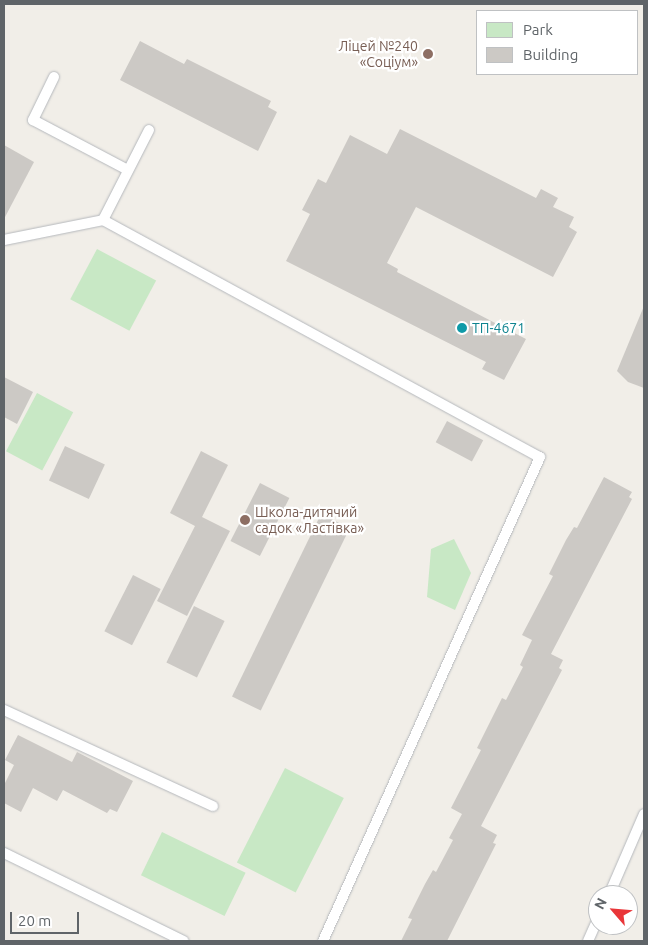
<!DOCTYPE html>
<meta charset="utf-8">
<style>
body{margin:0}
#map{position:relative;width:648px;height:945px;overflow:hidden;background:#f1eee8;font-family:Ubuntu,sans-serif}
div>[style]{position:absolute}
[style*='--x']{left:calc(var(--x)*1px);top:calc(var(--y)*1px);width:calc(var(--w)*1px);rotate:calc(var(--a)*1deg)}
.green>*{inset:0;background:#c8e8c5;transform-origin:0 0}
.building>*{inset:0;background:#ccc9c5;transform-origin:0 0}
.roads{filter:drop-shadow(0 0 1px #b5b8bc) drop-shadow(0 0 1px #b5b8bc)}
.service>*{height:10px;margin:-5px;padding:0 5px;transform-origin:5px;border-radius:5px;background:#fff}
.dots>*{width:14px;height:14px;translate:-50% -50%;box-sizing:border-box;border:2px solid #fff;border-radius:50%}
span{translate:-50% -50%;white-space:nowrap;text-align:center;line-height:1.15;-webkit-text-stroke:4.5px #fff;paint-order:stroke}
.education-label{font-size:14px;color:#785e54}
.right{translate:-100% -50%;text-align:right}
.left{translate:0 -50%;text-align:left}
.culture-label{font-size:14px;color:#0d838f}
.frame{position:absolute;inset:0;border:5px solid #5f6468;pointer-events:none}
.legend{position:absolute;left:476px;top:10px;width:162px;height:65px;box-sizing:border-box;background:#fff;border:1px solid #bfc1c3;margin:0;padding:6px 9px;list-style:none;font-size:15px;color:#5f6468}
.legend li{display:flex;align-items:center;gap:10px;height:25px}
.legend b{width:25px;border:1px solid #bfc1c3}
.north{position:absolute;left:588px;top:885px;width:50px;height:50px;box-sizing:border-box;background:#fff;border:1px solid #bfc1c3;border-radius:50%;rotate:297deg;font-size:14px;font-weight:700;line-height:20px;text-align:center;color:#5f6468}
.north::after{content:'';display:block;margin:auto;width:18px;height:22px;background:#e93639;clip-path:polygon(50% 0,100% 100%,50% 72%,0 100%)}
.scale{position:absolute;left:10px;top:912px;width:69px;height:22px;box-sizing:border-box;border:2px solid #5f6468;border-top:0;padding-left:6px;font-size:15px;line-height:18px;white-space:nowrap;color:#5f6468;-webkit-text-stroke:4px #fff;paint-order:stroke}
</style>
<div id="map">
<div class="green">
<div style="left:97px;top:249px;width:67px;height:57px;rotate:28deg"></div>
<div style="left:37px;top:393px;width:41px;height:66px;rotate:28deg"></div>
<div style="clip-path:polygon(454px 539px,471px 573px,455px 610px,427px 597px,431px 549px)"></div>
<div style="left:285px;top:768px;width:66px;height:106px;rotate:27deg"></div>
<div style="left:162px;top:832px;width:93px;height:48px;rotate:26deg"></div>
</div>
<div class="building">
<div style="clip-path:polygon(140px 41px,184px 64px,187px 59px,271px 101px,268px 107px,277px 112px,258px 151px,120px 80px)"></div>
<div style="clip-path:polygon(400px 129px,536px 198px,541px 189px,558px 198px,553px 207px,574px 217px,569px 227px,577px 232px,553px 277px,416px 207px,387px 263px,398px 269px,397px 272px,526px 339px,504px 380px,482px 369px,486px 362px,286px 261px,310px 214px,302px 210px,318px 179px,326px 183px,350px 135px,387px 154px)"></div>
<div style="clip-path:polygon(4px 145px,34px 162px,4px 219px)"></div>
<div style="clip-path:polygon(644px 306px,644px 388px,628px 382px,617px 371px)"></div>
<div style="clip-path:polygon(4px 377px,33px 392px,17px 424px,4px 417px)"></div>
<div style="left:447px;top:421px;width:41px;height:24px;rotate:28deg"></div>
<div style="left:65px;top:446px;width:44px;height:38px;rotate:25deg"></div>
<div style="clip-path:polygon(201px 451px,228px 465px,202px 517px,230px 531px,187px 616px,157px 601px,195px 526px,170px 513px)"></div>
<div style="clip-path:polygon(604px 477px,632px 492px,629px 497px,632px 499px,551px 654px,563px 660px,559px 668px,562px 670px,481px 826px,497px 835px,493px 843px,496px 844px,447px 941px,401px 941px,412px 919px,408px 918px,425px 884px,433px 870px,436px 872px,453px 840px,449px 838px,462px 814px,451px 808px,481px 750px,477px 748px,502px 698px,506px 700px,523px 667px,520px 665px,532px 640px,522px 635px,553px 576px,549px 574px,566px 540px,574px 527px,577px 528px)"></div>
<div style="left:260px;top:483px;width:33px;height:65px;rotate:27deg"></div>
<div style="left:321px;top:514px;width:32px;height:203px;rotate:26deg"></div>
<div style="left:133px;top:575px;width:31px;height:63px;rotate:27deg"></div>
<div style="left:194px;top:606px;width:34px;height:63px;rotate:26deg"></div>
<div style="clip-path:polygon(18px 735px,72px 762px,77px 752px,133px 781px,117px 812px,110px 809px,107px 813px,63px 790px,57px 801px,33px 788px,21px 812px,4px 803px,4px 785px,14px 765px,5px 760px)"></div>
</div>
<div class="roads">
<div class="service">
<div style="--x:54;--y:77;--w:48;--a:116"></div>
<div style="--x:33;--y:120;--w:107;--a:27.8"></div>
<div style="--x:103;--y:220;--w:101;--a:-62.9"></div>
<div style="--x:4;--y:240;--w:101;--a:-11.4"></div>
<div style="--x:103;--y:220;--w:497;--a:28.5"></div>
<div style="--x:540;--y:457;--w:530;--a:114.15"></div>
<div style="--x:4;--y:710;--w:230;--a:24.7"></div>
<div style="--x:4;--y:853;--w:200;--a:26.1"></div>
<div style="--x:609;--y:895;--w:88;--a:-66.6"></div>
<div style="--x:588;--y:941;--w:24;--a:-66"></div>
</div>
</div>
<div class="dots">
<div style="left:428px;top:54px;background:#8d6e63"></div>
<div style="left:462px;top:328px;background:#0f9aa8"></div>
<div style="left:245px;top:520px;background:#8d6e63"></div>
</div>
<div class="education-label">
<span class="right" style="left:418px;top:54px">Ліцей №240<br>«Соціум»</span>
<span class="left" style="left:255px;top:520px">Школа-дитячий<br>садок «Ластівка»</span>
</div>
<div class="culture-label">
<span class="left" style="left:472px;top:328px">ТП-4671</span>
</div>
<div class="frame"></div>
<ul class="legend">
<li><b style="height:14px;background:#c8e8c5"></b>Park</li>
<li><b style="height:14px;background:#ccc9c5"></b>Building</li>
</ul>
<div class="north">N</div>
<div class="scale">20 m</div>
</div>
